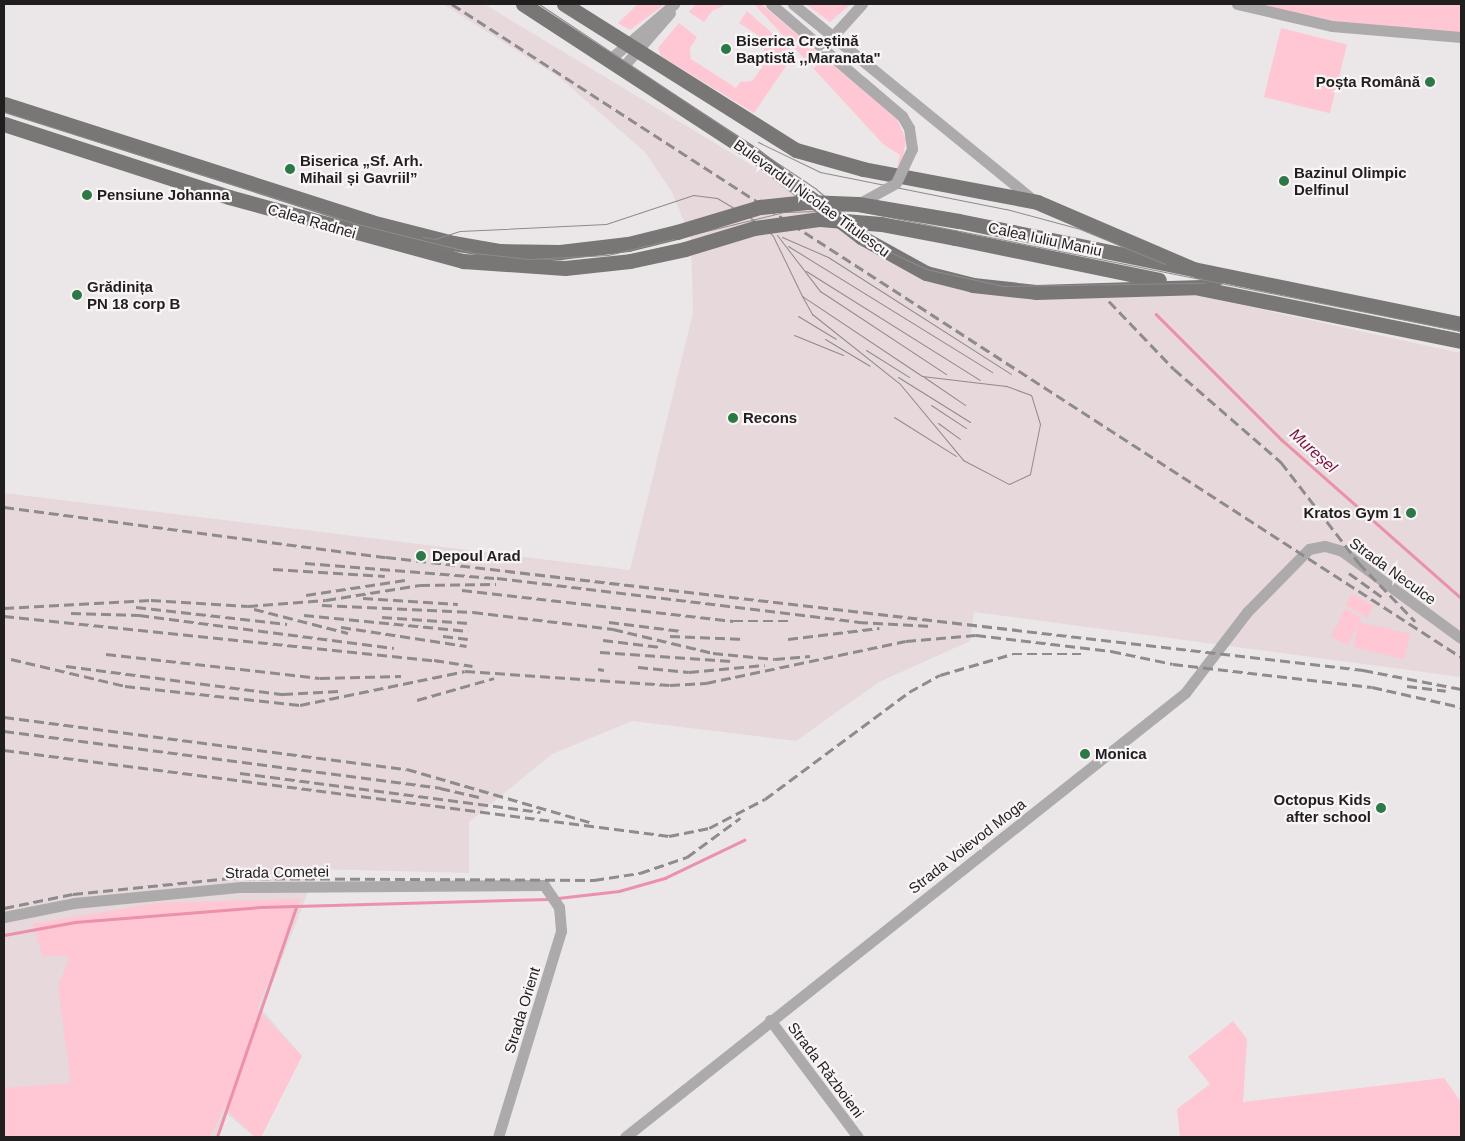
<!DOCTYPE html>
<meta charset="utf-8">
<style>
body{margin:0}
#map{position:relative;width:1465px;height:1141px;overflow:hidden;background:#ebe7e8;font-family:Helvetica,sans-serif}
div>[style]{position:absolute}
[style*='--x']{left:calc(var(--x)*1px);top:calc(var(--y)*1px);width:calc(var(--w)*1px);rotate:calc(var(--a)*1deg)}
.built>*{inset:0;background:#e6d8db}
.green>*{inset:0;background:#ffc6d4;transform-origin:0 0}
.stream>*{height:2.5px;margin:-1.25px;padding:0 1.25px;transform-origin:1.25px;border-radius:1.25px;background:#eb91ab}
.minor>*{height:11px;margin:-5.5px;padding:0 5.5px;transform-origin:5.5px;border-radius:5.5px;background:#acaaaa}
.major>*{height:15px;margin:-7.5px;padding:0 7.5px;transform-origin:7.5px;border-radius:7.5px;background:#797676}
.tram>*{height:1px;margin:-0.5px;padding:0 0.5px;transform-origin:0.5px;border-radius:0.5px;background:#8e8b8c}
.rail>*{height:2.5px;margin-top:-1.25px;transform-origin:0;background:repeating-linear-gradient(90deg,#8e8b8c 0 10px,transparent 0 15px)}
.minor-bridge>*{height:11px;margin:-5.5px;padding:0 5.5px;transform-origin:5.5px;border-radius:5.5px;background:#acaaaa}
.major-bridge>*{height:15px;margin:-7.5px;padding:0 7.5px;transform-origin:7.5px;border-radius:7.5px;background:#797676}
.dots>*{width:14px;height:14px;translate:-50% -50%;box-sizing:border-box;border:2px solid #f9f4f5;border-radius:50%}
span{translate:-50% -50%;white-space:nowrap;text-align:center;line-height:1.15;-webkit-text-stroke:4.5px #f9f4f5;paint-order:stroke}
.poi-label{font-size:15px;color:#201e1e;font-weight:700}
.left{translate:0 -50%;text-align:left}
.right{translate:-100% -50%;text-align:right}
.street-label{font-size:15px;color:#201e1e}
.water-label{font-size:16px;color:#7a0f3d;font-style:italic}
.frame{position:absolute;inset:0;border:5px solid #201e1e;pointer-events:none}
</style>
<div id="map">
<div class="built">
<div style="clip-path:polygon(443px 4px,484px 4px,952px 286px,1167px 289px,1461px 353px,1461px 677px,974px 612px,970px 641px,879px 682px,796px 741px,632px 721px,552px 754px,469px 822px,469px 873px,317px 869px,262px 1010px,302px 1056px,261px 1137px,255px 1137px,226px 1113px,216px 1137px,4px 1137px,4px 493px,630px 570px,693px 313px,691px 238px,672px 192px,645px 152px,559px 77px)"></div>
</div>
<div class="green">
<div style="clip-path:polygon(638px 4px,665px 4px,630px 30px,618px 23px)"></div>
<div style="clip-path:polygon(696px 4px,727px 4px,712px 11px,704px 22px,689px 12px)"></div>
<div style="clip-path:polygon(754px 4px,761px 4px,897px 119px,906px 140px,901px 168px,897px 168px,900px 155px,883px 144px)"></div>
<div style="clip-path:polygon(806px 4px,851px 4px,830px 22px)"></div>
<div style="clip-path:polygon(1254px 4px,1461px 4px,1461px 35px,1354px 25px)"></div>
<div style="clip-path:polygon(747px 11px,795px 53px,754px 113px,661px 56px,658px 48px,679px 23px,697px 37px,690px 48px,691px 59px,736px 88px,740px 82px,752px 81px,767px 61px,763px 47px,767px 41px,739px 23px)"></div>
<div style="left:1281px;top:28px;width:68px;height:71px;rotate:14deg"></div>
<div style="left:1352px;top:594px;width:25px;height:13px;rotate:29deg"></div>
<div style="clip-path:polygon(1345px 609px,1361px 617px,1359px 622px,1410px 634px,1404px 659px,1353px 647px,1358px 625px,1347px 645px,1331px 636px)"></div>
<div style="clip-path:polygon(301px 899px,257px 1009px,302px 1056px,261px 1137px,255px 1137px,224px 1107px,210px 1137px,4px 1137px,4px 1088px,71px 1083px,58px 987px,69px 959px,65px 955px,43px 957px,33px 924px,157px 903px)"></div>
<div style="clip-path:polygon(1233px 1021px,1247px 1039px,1243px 1102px,1444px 1078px,1461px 1102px,1461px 1137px,1180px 1137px,1177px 1109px,1210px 1084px,1188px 1057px)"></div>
</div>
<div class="stream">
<div style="--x:1156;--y:314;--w:178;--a:45"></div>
<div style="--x:1282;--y:440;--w:239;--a:41.4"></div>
<div style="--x:558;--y:898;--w:61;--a:-6.5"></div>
<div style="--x:619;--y:891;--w:48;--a:-15.8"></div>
<div style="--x:665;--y:878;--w:88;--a:-25.7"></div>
<div style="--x:4;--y:935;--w:72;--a:-10.4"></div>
<div style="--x:75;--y:922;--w:186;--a:-4.6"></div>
<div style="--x:260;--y:907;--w:290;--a:-1.6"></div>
<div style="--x:217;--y:1137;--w:243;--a:-71"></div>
</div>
<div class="minor">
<div style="--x:771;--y:4;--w:120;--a:40.6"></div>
<div style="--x:793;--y:4;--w:310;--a:39.2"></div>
<div style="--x:1237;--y:4;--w:98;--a:13"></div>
<div style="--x:1332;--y:26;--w:129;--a:4.9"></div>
<div style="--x:833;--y:36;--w:43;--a:-47.8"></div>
<div style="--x:609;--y:60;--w:86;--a:-40.7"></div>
<div style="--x:622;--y:68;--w:73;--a:-48.9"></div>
<div style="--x:4;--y:917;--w:71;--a:-11.3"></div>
<div style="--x:74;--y:903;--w:168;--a:-5.5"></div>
<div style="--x:241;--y:887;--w:303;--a:-0.4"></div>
<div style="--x:544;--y:885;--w:27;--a:56"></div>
<div style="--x:559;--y:907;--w:24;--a:85"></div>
<div style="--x:561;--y:931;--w:215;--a:107"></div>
<div style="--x:770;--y:1020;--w:146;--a:53.1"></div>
<div style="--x:625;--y:1137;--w:715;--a:-38.41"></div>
<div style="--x:1185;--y:693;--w:102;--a:-52.6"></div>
<div style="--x:1247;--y:612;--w:88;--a:-45.5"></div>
<div style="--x:1309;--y:549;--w:16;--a:-11"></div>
<div style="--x:1325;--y:546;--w:18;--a:16"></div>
<div style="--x:1342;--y:551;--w:147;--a:36.2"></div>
</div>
<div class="major">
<div style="--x:523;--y:4;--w:275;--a:33.1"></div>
<div style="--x:753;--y:154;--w:136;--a:37.5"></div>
<div style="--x:861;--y:237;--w:74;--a:29"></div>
<div style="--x:926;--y:273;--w:49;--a:14.3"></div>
<div style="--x:973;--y:285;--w:63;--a:6.3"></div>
<div style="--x:1036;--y:292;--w:166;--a:-1.7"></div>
<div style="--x:1202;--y:287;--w:22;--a:-32"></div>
<div style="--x:564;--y:4;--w:274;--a:32.2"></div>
<div style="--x:796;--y:150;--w:70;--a:15.8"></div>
<div style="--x:863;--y:169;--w:177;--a:10.7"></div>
<div style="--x:1037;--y:202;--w:175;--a:23.2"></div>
<div style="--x:4;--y:104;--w:386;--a:17.8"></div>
<div style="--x:371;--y:222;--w:85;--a:14.4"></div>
<div style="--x:453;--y:243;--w:48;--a:9.7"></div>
<div style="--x:500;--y:251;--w:60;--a:1"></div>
<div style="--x:560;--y:252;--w:68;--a:-6.7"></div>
<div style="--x:628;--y:244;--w:50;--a:-13.8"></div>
<div style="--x:4;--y:124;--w:237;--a:18"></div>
<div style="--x:229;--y:197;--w:243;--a:15.3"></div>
<div style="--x:463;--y:261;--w:102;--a:3.9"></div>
<div style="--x:565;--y:268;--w:65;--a:-6.1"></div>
<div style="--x:630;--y:261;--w:56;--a:-12.3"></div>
<div style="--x:959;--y:221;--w:512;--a:11.59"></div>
<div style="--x:955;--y:238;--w:208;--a:11.6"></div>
<div style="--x:1199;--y:288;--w:267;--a:11.4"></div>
</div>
<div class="tram">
<div style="--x:539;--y:4;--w:333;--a:33.7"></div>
<div style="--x:816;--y:189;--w:99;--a:40.1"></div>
<div style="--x:892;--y:253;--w:38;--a:25"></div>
<div style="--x:926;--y:269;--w:79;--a:12.4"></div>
<div style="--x:1003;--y:286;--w:202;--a:-0.9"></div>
<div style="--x:4;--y:112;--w:370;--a:17.6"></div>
<div style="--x:357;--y:224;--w:121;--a:13.9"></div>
<div style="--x:474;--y:253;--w:55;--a:6.2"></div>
<div style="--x:529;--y:259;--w:79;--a:-2.9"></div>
<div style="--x:608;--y:255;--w:181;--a:-13.7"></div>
<div style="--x:784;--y:212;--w:70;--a:-1.6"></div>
<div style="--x:854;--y:210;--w:619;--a:11.27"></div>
<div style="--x:758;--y:142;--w:69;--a:25.8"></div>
<div style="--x:820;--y:172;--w:190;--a:11.3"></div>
<div style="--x:1006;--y:209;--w:77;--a:15.1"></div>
<div style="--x:1080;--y:229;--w:92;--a:22.4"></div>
<div style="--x:760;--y:223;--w:18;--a:45"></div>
<div style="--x:773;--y:236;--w:67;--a:64.2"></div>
<div style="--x:802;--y:296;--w:21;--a:61"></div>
<div style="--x:812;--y:314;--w:112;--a:38.5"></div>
<div style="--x:900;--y:384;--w:99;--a:50.3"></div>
<div style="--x:963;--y:460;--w:52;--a:27.6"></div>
<div style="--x:1009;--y:484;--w:23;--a:-25"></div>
<div style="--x:1030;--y:474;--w:51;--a:-78.7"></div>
<div style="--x:1040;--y:424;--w:30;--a:-107"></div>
<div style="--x:1031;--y:395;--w:27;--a:-160"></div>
<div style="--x:1006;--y:386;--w:85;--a:-173.2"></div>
<div style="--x:922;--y:376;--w:144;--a:-146.3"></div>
<div style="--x:777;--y:235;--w:71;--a:52.5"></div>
<div style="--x:820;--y:291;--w:151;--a:33.4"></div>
<div style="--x:423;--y:237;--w:12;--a:9"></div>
<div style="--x:435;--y:239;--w:26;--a:-18"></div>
<div style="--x:460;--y:231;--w:146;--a:-2.7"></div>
<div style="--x:606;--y:224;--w:92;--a:-18.4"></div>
<div style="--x:693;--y:195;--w:24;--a:7"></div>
<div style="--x:717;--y:198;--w:43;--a:30.7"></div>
<div style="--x:782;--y:237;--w:50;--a:23.5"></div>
<div style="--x:828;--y:257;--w:217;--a:32.6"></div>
<div style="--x:788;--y:246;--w:240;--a:31.7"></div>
<div style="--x:806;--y:271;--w:205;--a:32.1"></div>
<div style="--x:798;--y:316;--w:44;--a:31.2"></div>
<div style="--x:794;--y:335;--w:53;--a:22.2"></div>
<div style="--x:825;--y:339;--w:52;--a:31"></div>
<div style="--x:866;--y:350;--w:51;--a:32.1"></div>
<div style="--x:898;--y:377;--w:85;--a:32"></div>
<div style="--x:924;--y:377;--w:50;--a:34.3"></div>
<div style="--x:931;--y:405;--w:42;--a:33.3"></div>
<div style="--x:894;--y:417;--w:73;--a:32.2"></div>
<div style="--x:938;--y:423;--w:27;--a:36"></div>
</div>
<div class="rail">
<div style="--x:452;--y:4;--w:1202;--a:32.91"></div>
<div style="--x:1109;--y:301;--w:94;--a:46.3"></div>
<div style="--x:1174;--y:369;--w:142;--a:41"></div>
<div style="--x:1281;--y:462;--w:128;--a:52.3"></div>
<div style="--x:1359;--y:563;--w:81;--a:46"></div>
<div style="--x:4;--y:507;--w:385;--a:7.5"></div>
<div style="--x:386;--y:557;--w:984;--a:6.6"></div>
<div style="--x:1363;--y:670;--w:100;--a:11"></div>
<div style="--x:305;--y:563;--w:193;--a:4.5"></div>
<div style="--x:497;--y:578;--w:364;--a:6.9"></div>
<div style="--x:858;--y:622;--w:74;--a:3.1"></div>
<div style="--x:273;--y:569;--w:112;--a:3.6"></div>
<div style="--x:1349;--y:573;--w:44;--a:35.8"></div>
<div style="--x:462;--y:590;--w:273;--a:6.5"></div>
<div style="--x:733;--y:621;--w:60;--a:0"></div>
<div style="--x:306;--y:595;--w:100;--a:-8.6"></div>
<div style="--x:363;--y:598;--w:95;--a:3.6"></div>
<div style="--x:322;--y:605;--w:151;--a:2.7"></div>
<div style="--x:473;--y:612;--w:141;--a:6.9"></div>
<div style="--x:613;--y:629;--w:103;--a:13.5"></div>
<div style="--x:713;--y:653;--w:62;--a:5.5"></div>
<div style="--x:775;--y:659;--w:35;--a:-5"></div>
<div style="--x:136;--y:607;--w:152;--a:6.4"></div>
<div style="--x:4;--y:608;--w:147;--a:-3.1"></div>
<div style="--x:151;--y:600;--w:97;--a:3.5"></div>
<div style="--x:248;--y:606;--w:78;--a:-4.4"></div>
<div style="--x:326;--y:600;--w:95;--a:-9.1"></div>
<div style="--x:420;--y:585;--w:76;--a:-0.8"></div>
<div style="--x:254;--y:609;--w:97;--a:14.3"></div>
<div style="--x:71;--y:613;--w:68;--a:1.7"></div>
<div style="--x:139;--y:615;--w:257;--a:7.4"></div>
<div style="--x:304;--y:615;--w:165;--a:5.6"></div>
<div style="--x:4;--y:616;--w:438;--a:5.9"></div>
<div style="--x:382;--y:617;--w:87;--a:3.9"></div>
<div style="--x:609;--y:622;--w:73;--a:7.1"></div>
<div style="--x:341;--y:627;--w:127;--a:8.6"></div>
<div style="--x:443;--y:636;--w:25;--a:7"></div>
<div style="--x:670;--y:636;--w:75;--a:2.3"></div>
<div style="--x:788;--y:639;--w:92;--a:-6.9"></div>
<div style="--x:603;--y:640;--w:58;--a:6.9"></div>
<div style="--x:600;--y:652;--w:132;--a:3.9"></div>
<div style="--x:106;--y:654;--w:215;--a:6.4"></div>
<div style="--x:320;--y:678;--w:81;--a:-1.4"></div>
<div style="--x:11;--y:659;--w:117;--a:13.3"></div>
<div style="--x:125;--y:686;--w:176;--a:6.2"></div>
<div style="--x:300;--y:705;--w:168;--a:-11.6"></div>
<div style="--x:465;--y:671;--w:205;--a:3.9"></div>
<div style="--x:670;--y:685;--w:36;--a:-3"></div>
<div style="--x:706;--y:683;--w:204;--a:-11.9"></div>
<div style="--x:906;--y:641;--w:70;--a:-4.9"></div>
<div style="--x:976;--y:635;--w:136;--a:6.8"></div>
<div style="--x:1111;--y:651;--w:63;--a:11.8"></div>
<div style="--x:1173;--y:664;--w:200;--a:6.6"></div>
<div style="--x:1372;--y:687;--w:91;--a:12.7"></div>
<div style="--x:434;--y:660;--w:39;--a:9"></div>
<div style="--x:66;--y:666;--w:219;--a:7.4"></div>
<div style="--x:283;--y:694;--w:56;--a:-3.1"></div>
<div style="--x:638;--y:667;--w:51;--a:5.6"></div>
<div style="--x:689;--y:672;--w:76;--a:-5.3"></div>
<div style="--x:598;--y:669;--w:6;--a:9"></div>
<div style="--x:1407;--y:686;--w:39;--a:7"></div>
<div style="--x:417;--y:700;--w:80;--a:-15.9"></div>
<div style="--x:4;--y:717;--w:406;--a:7.4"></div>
<div style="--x:407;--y:769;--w:194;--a:16.2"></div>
<div style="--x:4;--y:731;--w:440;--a:7.4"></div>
<div style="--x:440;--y:788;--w:40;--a:13"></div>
<div style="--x:4;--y:750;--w:671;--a:7.37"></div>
<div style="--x:669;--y:836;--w:41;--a:-11.3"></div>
<div style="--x:709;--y:828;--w:63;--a:-27.4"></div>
<div style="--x:765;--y:799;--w:179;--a:-36.6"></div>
<div style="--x:909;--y:692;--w:35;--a:-29"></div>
<div style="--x:940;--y:675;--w:75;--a:-16.3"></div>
<div style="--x:1012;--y:654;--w:69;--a:0"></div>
<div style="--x:240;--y:773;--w:303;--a:7.4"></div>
<div style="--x:4;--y:908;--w:70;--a:-11.5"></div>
<div style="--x:73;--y:894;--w:158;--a:-5.8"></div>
<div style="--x:230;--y:878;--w:364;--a:0.3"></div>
<div style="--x:594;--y:880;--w:47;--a:-8.7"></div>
<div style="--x:640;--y:873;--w:50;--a:-18.8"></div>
<div style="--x:687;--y:857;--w:66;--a:-36.3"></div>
</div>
<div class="minor-bridge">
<div style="--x:858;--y:204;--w:43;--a:-28.9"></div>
<div style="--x:896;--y:183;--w:38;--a:-65"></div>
<div style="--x:912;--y:149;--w:21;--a:-98"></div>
<div style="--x:909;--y:128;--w:14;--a:-120"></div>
<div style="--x:902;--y:116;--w:52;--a:-139.6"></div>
</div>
<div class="major-bridge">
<div style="--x:677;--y:232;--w:87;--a:-16.8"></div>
<div style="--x:760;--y:207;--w:47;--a:-6.1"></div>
<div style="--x:807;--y:202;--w:51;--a:2.2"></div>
<div style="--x:858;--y:204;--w:102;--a:9.6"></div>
<div style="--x:685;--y:249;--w:72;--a:-16.9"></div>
<div style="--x:754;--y:228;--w:67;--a:-7.8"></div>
<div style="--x:820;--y:219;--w:61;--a:4.7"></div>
<div style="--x:881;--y:224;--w:75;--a:10.7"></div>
</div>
<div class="dots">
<div style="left:726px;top:49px;background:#2c7846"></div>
<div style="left:1430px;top:82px;background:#2c7846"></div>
<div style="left:290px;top:169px;background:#2c7846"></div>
<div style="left:1284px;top:181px;background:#2c7846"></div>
<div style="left:87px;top:195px;background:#2c7846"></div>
<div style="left:77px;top:295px;background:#2c7846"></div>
<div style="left:733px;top:418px;background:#2c7846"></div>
<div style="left:1411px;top:513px;background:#2c7846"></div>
<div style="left:421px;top:556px;background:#2c7846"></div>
<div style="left:1085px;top:754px;background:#2c7846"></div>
<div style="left:1381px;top:808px;background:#2c7846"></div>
</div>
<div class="poi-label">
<span class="left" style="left:736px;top:49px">Biserica Creștină<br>Baptistă ,,Maranata"</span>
<span class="right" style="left:1420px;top:82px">Poșta Română</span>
<span class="left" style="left:300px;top:169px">Biserica „Sf. Arh.<br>Mihail și Gavriil”</span>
<span class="left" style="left:1294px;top:181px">Bazinul Olimpic<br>Delfinul</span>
<span class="left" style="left:97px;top:195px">Pensiune Johanna</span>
<span class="left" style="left:87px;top:295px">Grădinița<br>PN 18 corp B</span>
<span class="left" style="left:743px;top:418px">Recons</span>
<span class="right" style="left:1401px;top:513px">Kratos Gym 1</span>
<span class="left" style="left:432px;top:556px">Depoul Arad</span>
<span class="left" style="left:1095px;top:754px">Monica</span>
<span class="right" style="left:1371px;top:808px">Octopus Kids<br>after school</span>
</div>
<div class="street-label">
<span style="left:812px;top:198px;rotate:36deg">Bulevardul Nicolae Titulescu</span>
<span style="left:312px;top:221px;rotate:16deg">Calea Radnei</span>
<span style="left:1045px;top:239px;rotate:12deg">Calea Iuliu Maniu</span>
<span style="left:1393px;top:571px;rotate:36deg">Strada Neculce</span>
<span style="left:967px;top:846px;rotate:-38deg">Strada Voievod Moga</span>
<span style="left:277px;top:872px;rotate:-1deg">Strada Cometei</span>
<span style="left:522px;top:1010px;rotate:-73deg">Strada Orient</span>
<span style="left:826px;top:1070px;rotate:53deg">Strada Războieni</span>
</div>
<div class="water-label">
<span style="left:1313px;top:451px;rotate:42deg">Mureșel</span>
</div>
<div class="frame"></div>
</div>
